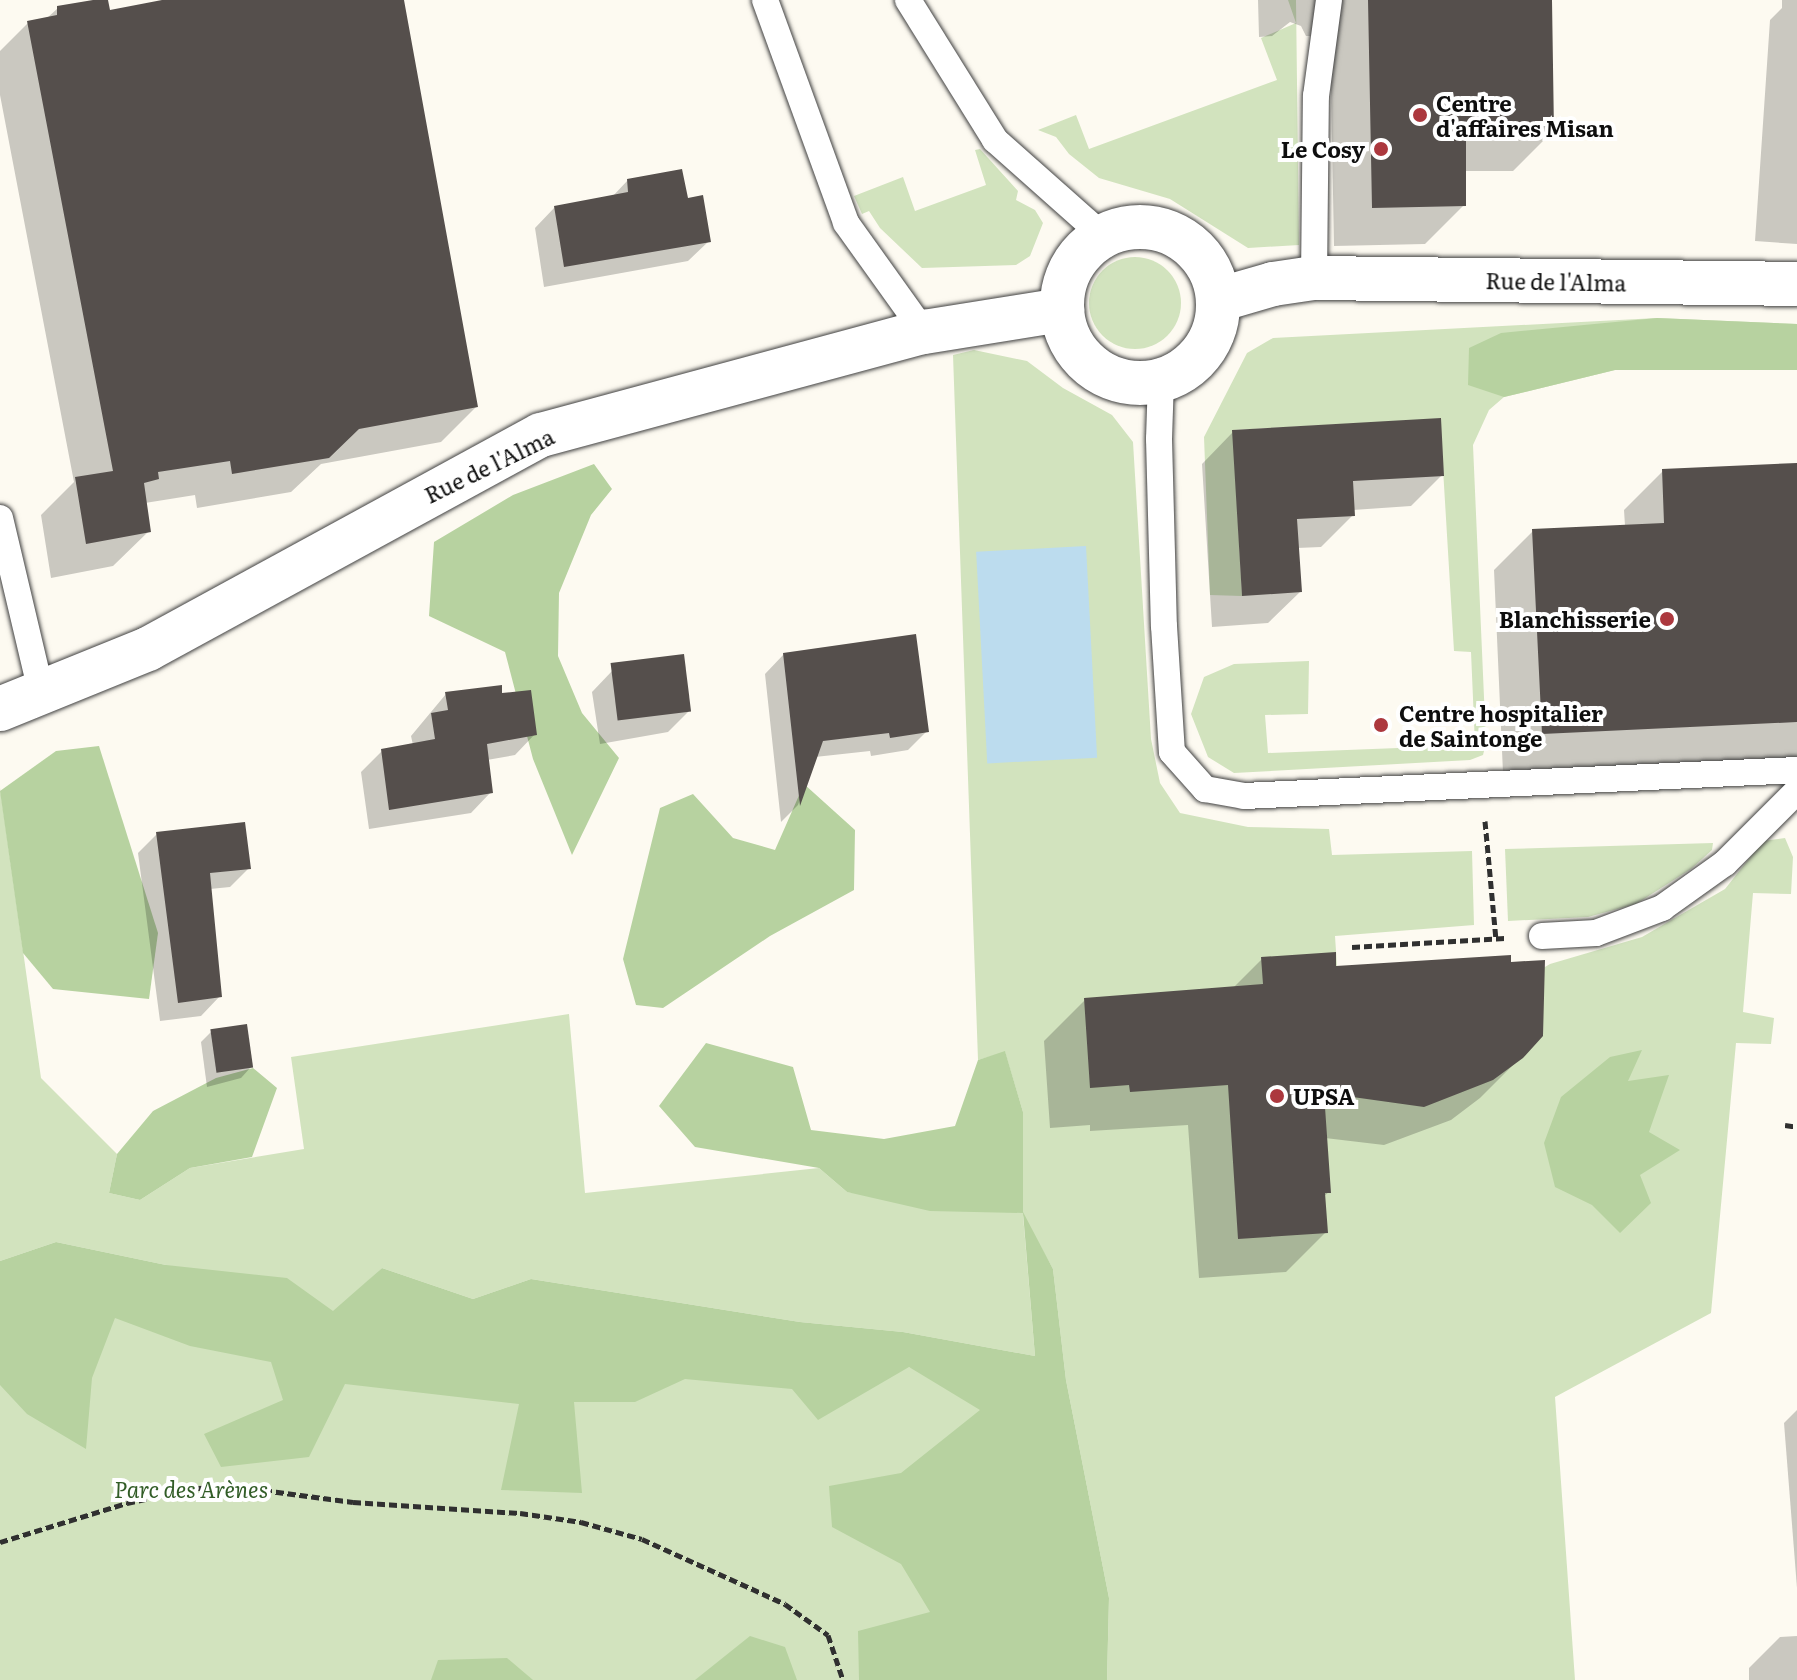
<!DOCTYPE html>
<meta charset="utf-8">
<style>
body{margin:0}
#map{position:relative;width:1797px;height:1680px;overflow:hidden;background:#fdfaf1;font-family:Literata,serif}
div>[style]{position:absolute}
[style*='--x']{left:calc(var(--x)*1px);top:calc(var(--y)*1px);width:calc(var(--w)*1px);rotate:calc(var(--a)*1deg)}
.green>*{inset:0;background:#d2e3be}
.round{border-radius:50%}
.forest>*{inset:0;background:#b7d2a0}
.water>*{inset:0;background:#bcdcee;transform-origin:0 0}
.shadow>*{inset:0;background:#0003}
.building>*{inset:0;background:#554f4c;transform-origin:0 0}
.path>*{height:5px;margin-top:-2.5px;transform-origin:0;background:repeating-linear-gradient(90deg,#303030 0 8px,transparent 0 12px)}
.roads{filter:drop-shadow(0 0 2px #414141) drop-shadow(0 0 2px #414141)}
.service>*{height:26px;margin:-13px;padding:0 13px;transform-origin:13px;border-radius:13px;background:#fff}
.minor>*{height:44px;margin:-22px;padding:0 22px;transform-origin:22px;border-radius:22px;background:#fff}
.minor>.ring{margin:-22px;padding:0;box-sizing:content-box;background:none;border:44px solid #fff;border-radius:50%}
.dots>*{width:22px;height:22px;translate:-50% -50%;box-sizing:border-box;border:4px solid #fff;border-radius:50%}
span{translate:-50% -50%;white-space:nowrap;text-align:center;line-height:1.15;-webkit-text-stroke:8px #fff;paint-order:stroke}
.poi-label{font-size:22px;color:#0e0e0e;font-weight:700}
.left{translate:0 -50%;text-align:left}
.right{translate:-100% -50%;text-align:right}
.street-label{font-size:22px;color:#0e0e0e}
.park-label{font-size:22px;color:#325d27;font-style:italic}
</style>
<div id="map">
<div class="green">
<div style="clip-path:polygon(1288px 0,1296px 0,1299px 245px,1248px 248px,1170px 199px,1099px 178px,1069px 154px,1056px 137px,1038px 130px,1076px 115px,1089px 149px,1277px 80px,1261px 38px,1296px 23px)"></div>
<div style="clip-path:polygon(980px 149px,1018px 191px,1016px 200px,1035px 210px,1043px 223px,1030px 256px,1016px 265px,922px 268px,880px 228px,869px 211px,862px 214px,854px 196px,903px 177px,915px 211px,986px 185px,975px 150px)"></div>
<div class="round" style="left:1089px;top:257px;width:92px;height:92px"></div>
<div style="clip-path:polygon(1657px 318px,1797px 324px,1797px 370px,1615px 370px,1504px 397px,1489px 410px,1473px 445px,1486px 743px,1483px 755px,1470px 760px,1234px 773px,1208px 757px,1191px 714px,1204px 677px,1234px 664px,1309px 661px,1308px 714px,1265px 715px,1268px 753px,1475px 745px,1471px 652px,1454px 651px,1440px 419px,1233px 430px,1242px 596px,1210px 595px,1204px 437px,1247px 353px,1273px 338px)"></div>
<div style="clip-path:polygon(974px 350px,1027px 361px,1063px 388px,1112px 415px,1133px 442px,1151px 739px,1160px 783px,1180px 813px,1248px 827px,1329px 829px,1332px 855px,1472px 851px,1474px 925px,1335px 936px,1337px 966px,1433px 1034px,1550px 964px,1642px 937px,1725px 889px,1763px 841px,1785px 838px,1793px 857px,1791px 894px,1753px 893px,1743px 1012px,1774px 1018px,1771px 1044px,1736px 1043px,1711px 1313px,1555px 1397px,1575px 1680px,1107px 1680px,1109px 1598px,1066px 1380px,1053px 1269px,1023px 1215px,1035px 1356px,903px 1332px,800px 1322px,531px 1279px,473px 1299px,382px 1268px,335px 1311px,1031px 1379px,1030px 1680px,0 1680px,0 1279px,166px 1265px,56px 1242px,0 1261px,0 788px,41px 1078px,117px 1154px,109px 1193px,140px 1200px,190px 1168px,304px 1149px,291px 1057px,569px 1014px,585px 1193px,819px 1168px,847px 1192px,1023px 1212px,1023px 1112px,1005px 1052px,978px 1060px,953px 355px)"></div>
<div style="clip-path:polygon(1713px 843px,1712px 850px,1691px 869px,1636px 904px,1588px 917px,1508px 921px,1505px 849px)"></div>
</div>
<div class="forest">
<div style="clip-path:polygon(1657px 318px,1797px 324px,1797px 370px,1615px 370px,1504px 397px,1468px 385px,1469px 348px,1501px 333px)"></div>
<div style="clip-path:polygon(594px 464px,612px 489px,591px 515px,559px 593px,558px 656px,582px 713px,619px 758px,572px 855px,533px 759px,505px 652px,429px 616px,434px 542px,513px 495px)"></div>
<div style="clip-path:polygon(99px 746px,158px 933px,149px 999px,53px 989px,23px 953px,0 791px,56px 751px)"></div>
<div style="clip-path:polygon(804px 784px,855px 830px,854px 890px,770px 936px,663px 1008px,636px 1005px,623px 959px,660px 808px,693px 794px,733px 838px,775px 850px)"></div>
<div style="clip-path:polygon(706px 1043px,793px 1067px,811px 1130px,884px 1139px,955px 1126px,978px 1060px,1005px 1051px,1023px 1112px,1023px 1212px,1053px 1269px,1066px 1380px,1109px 1598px,1107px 1680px,859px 1680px,858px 1631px,930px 1612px,901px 1564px,832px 1527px,829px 1486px,901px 1473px,980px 1410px,909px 1367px,818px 1420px,792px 1389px,685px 1379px,635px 1402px,574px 1402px,582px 1493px,501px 1490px,519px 1404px,345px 1384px,309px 1457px,221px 1467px,204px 1434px,283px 1400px,271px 1362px,190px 1346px,115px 1318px,92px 1378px,86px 1449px,27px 1414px,0 1385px,0 1261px,56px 1242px,166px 1265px,287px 1278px,333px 1311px,382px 1268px,473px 1299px,531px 1279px,800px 1322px,903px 1332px,1035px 1356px,1023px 1213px,930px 1211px,847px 1192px,819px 1168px,695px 1147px,659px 1106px)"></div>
<div style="clip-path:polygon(1642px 1050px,1628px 1081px,1669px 1075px,1649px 1132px,1680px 1150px,1640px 1175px,1651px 1203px,1620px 1233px,1592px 1205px,1555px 1187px,1544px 1143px,1561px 1097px,1610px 1057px)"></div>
<div style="clip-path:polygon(253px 1068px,277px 1088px,252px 1157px,190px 1168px,140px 1200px,109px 1193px,117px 1154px,153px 1111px,216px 1078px)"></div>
<div style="clip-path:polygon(750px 1636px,785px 1647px,797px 1680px,695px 1680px)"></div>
<div style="clip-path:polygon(507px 1658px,533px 1680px,431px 1680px,438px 1660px)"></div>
</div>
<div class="water">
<div style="left:1086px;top:546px;width:212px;height:110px;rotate:87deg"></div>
</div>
<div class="shadow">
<div style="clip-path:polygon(105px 0,108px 12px,173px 0,402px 0,476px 407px,441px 442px,321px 464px,291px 492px,197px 508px,195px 495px,145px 503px,149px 531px,113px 566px,51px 578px,41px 515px,74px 482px,0 95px,0 51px,28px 23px,46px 19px,58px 8px)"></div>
<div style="clip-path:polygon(1258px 0,1550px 0,1552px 132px,1513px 171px,1464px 171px,1464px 205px,1425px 244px,1334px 246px,1330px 36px,1306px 36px,1301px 26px,1290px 22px,1272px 36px,1259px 37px)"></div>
<div style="clip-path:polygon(1782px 0,1797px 0,1797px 244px,1755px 241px,1770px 20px,1782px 8px)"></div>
<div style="clip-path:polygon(628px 180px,687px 201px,709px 241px,688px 261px,544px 287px,535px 228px,555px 207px,611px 198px)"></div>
<div style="clip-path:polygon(1233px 432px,1442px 475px,1411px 506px,1353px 510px,1353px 515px,1321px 547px,1297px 548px,1300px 592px,1268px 623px,1212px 627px,1202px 464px)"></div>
<div style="clip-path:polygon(1797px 464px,1797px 759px,1503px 773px,1494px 570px,1533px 531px,1625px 526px,1624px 510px,1663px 471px)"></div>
<div style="clip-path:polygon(784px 654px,927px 731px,908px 750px,871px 756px,870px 751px,815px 757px,798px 805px,781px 822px,765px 674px)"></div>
<div style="clip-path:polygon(613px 670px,689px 711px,668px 732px,600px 744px,592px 692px)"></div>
<div style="clip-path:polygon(446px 694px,501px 695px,535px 734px,515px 755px,487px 760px,491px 792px,471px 813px,369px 829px,361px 772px,382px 751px,413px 745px,411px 736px)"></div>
<div style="clip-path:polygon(157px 834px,249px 868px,230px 887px,210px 889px,220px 996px,201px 1016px,160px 1021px,138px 853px)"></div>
<div style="clip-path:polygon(1262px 959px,1334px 968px,1521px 1057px,1480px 1098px,1451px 1120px,1384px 1145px,1325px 1138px,1329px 1192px,1323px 1197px,1326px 1232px,1286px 1272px,1199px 1278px,1188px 1125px,1090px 1131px,1090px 1125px,1050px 1128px,1044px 1041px,1085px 1000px,1232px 989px)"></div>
<div style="clip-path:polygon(211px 1032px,251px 1067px,241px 1078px,207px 1087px,201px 1042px)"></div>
<div style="clip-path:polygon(1797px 1410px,1797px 1588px,1784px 1423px)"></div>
<div style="clip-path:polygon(1797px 1636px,1797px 1680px,1749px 1680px,1749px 1668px,1780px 1637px)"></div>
</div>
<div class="building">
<div style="clip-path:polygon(93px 0,108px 0,110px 10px,162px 0,404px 0,478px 407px,359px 429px,329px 458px,232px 474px,230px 461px,158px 472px,159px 479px,144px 483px,151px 532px,86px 544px,75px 477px,113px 471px,27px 21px,57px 15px,57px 6px)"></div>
<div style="clip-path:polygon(1368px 0,1552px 0,1554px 132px,1466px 133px,1466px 206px,1372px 208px)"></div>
<div style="clip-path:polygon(682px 169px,688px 198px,703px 195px,711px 242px,564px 267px,554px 206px,628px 192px,627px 179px)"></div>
<div style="clip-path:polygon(1441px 418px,1444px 476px,1353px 481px,1355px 516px,1297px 519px,1302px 592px,1242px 596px,1232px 430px)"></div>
<div style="clip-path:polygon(1797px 463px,1797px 722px,1542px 734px,1532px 529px,1664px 523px,1662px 469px)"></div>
<div style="clip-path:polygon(916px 634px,929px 732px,890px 738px,889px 733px,823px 741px,800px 806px,783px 653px)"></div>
<div style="left:684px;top:654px;width:58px;height:74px;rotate:83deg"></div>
<div style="clip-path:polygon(502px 685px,502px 693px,531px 690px,537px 735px,487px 744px,493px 793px,389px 810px,381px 749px,435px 739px,431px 713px,448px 710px,445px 692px)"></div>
<div style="clip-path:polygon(245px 822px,251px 869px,210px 873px,222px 997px,178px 1003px,156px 832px)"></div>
<div style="clip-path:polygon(1336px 952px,1336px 966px,1511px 955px,1511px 962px,1545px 960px,1543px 1036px,1523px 1058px,1493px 1080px,1424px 1107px,1324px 1093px,1331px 1193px,1325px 1193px,1328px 1233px,1238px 1239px,1228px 1085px,1130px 1092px,1129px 1085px,1090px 1088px,1084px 998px,1263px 984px,1261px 957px)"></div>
<div style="left:247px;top:1024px;width:44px;height:37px;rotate:82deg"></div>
</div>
<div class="path">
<div style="--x:1485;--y:821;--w:119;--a:84.7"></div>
<div style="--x:1352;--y:947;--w:153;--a:-3.4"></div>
<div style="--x:1785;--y:1125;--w:12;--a:9"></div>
<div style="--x:0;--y:1542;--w:133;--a:-17.1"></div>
<div style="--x:127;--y:1503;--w:71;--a:-12.3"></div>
<div style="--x:196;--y:1488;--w:44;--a:-1.3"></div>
<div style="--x:240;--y:1487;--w:114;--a:7.6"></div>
<div style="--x:353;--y:1502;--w:167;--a:3.8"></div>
<div style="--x:520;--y:1513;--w:62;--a:8.4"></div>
<div style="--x:581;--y:1522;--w:63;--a:15.6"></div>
<div style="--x:642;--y:1539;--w:157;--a:24.4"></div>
<div style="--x:785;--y:1604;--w:53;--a:35.8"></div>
<div style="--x:828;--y:1635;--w:47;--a:71.6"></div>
</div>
<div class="roads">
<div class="service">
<div style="--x:765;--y:0;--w:237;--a:70"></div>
<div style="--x:846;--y:223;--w:134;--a:54.4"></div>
<div style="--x:908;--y:0;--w:165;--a:58.1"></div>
<div style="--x:995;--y:140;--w:144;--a:41.6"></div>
<div style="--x:1314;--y:278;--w:182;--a:-89.4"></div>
<div style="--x:1316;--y:96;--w:97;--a:-82.3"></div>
<div style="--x:1161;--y:379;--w:60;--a:91.9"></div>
<div style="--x:1159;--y:439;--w:187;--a:88.5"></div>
<div style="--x:1164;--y:626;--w:126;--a:86.4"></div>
<div style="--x:1172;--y:752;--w:50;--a:48.3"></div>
<div style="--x:1205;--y:789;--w:40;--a:10"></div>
<div style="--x:1244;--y:796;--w:554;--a:-2.69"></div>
<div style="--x:0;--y:518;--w:182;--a:76.7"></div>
<div style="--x:1542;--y:936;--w:54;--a:-3.2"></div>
<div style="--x:1596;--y:933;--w:71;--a:-20.7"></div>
<div style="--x:1662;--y:908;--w:77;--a:-35.5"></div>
<div style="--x:1725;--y:863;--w:102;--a:-45"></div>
</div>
<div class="minor">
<div class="ring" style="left:1062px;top:227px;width:112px;height:112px"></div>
<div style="--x:1218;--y:300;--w:57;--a:-16.2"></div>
<div style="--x:1273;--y:284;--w:41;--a:-8.3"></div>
<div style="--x:1314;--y:278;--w:483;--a:0.7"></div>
<div style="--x:0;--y:709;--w:160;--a:-22.1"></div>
<div style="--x:148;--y:649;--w:447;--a:-28.6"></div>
<div style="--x:541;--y:435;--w:397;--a:-15.1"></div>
<div style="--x:924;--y:332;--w:140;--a:-9.1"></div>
</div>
</div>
<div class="dots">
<div style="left:1420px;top:115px;background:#ac383e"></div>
<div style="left:1381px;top:149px;background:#ac383e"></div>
<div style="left:1667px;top:619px;background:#ac383e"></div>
<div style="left:1381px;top:725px;background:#ac383e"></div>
<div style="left:1277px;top:1096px;background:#ac383e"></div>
</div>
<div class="poi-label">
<span class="left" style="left:1436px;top:115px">Centre<br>d'affaires Misan</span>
<span class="right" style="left:1365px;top:149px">Le Cosy</span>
<span class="right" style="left:1651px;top:619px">Blanchisserie</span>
<span class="left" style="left:1399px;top:725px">Centre hospitalier<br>de Saintonge</span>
<span class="left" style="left:1293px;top:1096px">UPSA</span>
</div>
<div class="street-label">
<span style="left:1556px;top:281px;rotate:1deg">Rue de l'Alma</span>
<span style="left:489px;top:465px;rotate:-26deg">Rue de l'Alma</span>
</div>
<div class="park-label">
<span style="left:191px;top:1489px">Parc des Arènes</span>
</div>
</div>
